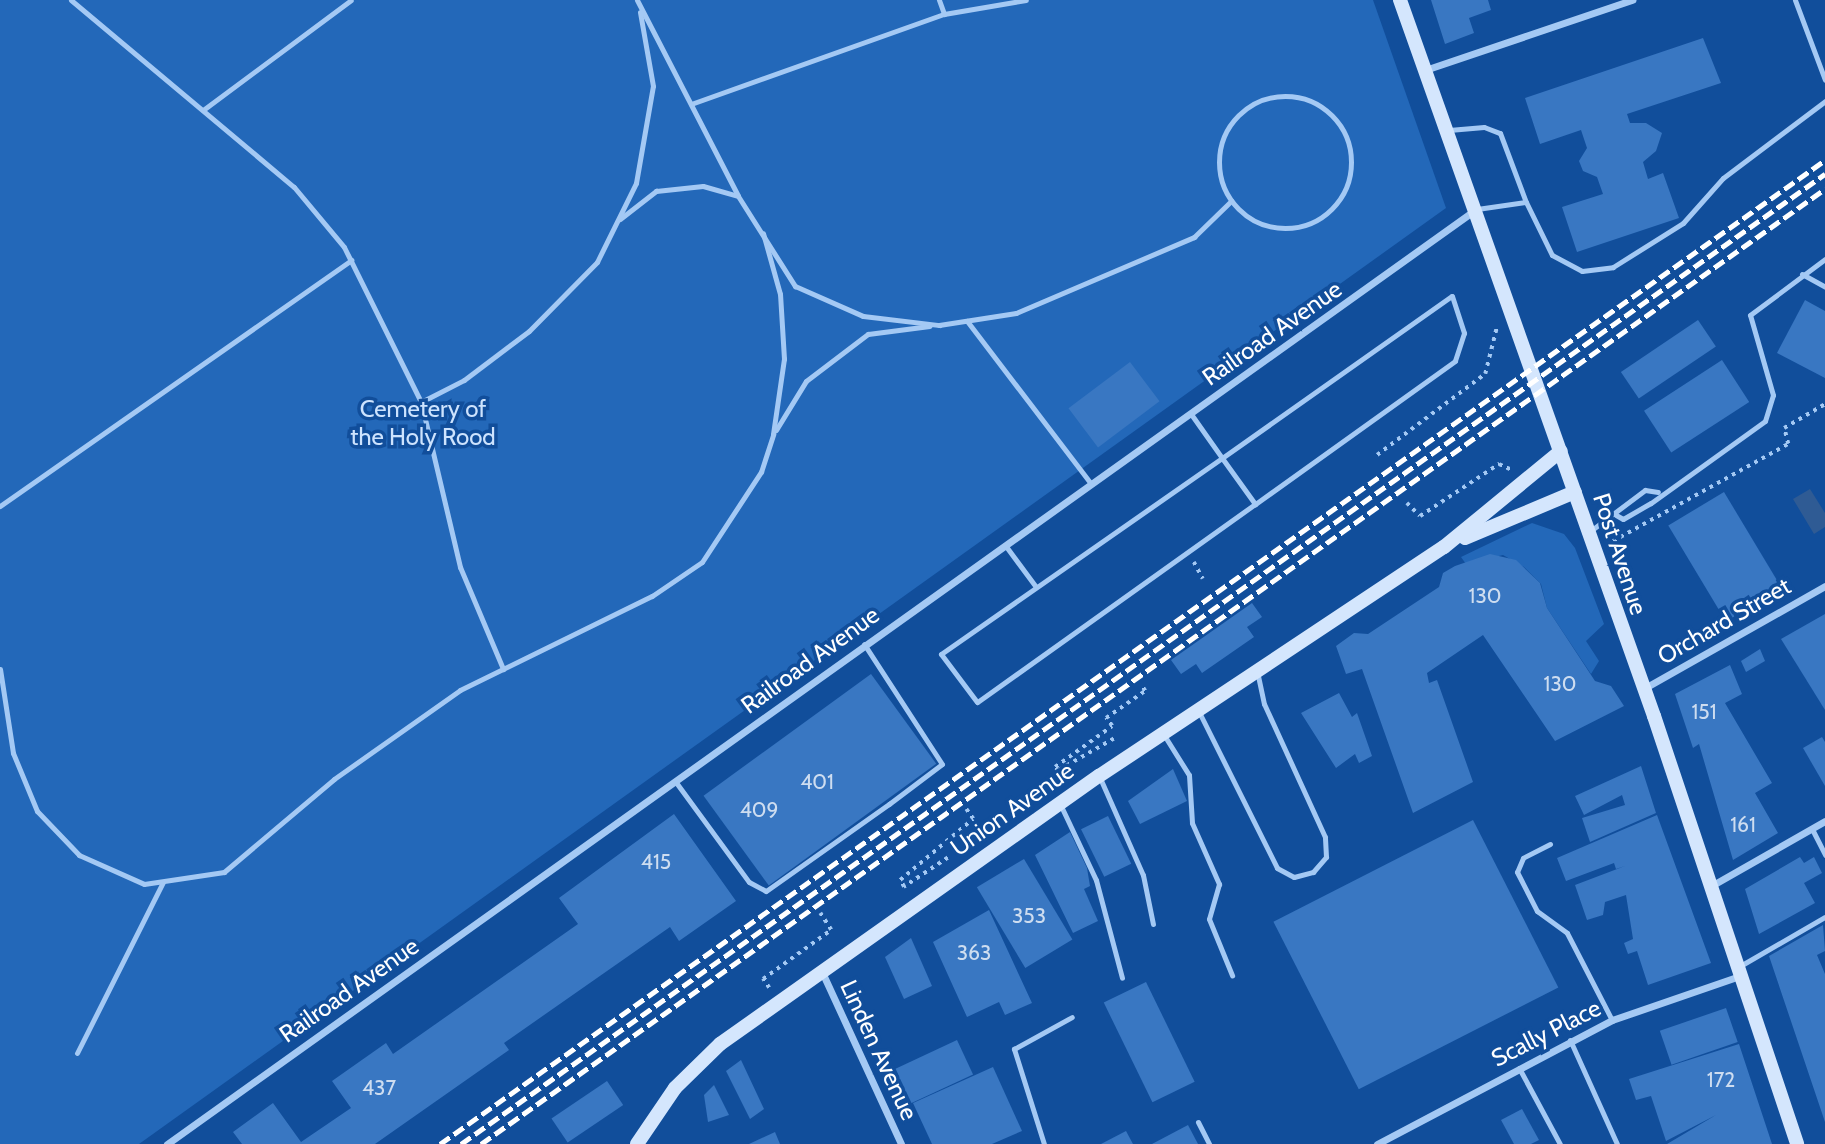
<!DOCTYPE html>
<style>
body{margin:0}
#map{position:relative;width:1825px;height:1144px;overflow:hidden;background:#114e9b;font-family:Cabin,sans-serif}
div>[style]{position:absolute}
[style*='--x']{left:calc(var(--x)*1px);top:calc(var(--y)*1px);width:calc(var(--w)*1px);rotate:calc(var(--a)*1deg)}
.green>*{inset:0;background:#2368b9}
.water>*{inset:0;background:#2f5b94}
.building>*{inset:0;background:#3977c2;transform-origin:0 0}
.path>*{height:3.5px;margin-top:-1.75px;transform-origin:0;background:repeating-linear-gradient(90deg,#a4c9f4 0 3.5px,transparent 0 8.5px)}
.service>*{height:5px;margin:-2.5px;padding:0 2.5px;transform-origin:2.5px;border-radius:2.5px;background:#a4c9f4}
.service>.ring{margin:-2.5px;padding:0;box-sizing:content-box;background:none;border:5px solid #a4c9f4;border-radius:50%}
.minor>*{height:7px;margin:-3.5px;padding:0 3.5px;transform-origin:3.5px;border-radius:3.5px;background:#a4c9f4}
.secondary>*{height:14px;margin:-7px;padding:0 7px;transform-origin:7px;border-radius:7px;background:#d4e6fd}
.rail>*{height:5px;margin-top:-2.5px;transform-origin:0;background:repeating-linear-gradient(90deg,#fff 0 12px,transparent 0 17px)}
span{translate:-50% -50%;white-space:nowrap;text-align:center;line-height:1.15;-webkit-text-stroke:7px #114e9b;paint-order:stroke}
.number-label{font-size:21px;color:#ceddf0}
.number-label span{-webkit-text-stroke-width:0}
.street-label{font-size:24px;color:#fff}
.park-label{font-size:24px;color:#cde3fe}
</style>
<div id="map">
<div class="green">
<div style="clip-path:polygon(0 0,1373px 0,1446px 208px,139px 1144px,0 1144px)"></div>
<div style="clip-path:polygon(1532px 523px,1564px 534px,1575px 548px,1604px 624px,1586px 641px,1599px 661px,1591px 674px,1547px 608px,1541px 584px,1524px 567px,1503px 555px,1466px 564px,1461px 557px)"></div>
</div>
<div class="water">
<div style="clip-path:polygon(1810px 489px,1825px 513px,1825px 527px,1814px 534px,1793px 499px)"></div>
</div>
<div class="building">
<div style="clip-path:polygon(1431px 0,1488px 0,1491px 10px,1469px 18px,1474px 33px,1445px 44px)"></div>
<div style="clip-path:polygon(1703px 38px,1721px 83px,1627px 114px,1630px 123px,1646px 123px,1662px 133px,1656px 151px,1643px 162px,1648px 179px,1663px 173px,1679px 218px,1577px 252px,1562px 207px,1603px 194px,1597px 177px,1583px 171px,1579px 161px,1587px 148px,1581px 130px,1540px 144px,1525px 98px)"></div>
<div style="clip-path:polygon(1805px 300px,1825px 311px,1825px 378px,1777px 353px)"></div>
<div style="left:1698px;top:320px;width:32px;height:93px;rotate:56deg"></div>
<div style="left:1722px;top:360px;width:50px;height:93px;rotate:57deg"></div>
<div style="left:1130px;top:362px;width:49px;height:77px;rotate:53deg"></div>
<div style="left:1724px;top:492px;width:112px;height:65px;rotate:59deg"></div>
<div style="clip-path:polygon(1490px 554px,1516px 560px,1540px 583px,1547px 608px,1595px 681px,1611px 686px,1624px 706px,1555px 741px,1483px 635px,1427px 673px,1429px 683px,1437px 680px,1473px 782px,1413px 813px,1362px 669px,1346px 674px,1336px 646px,1354px 633px,1368px 634px,1439px 587px,1443px 573px,1455px 566px)"></div>
<div style="clip-path:polygon(1252px 603px,1262px 617px,1247px 627px,1254px 637px,1202px 673px,1196px 664px,1181px 674px,1171px 660px)"></div>
<div style="clip-path:polygon(1825px 614px,1825px 710px,1781px 639px)"></div>
<div style="clip-path:polygon(1760px 649px,1765px 661px,1746px 672px,1741px 661px)"></div>
<div style="clip-path:polygon(1730px 665px,1742px 694px,1725px 703px,1772px 783px,1755px 793px,1778px 833px,1733px 860px,1699px 744px,1693px 748px,1675px 694px)"></div>
<div style="left:871px;top:674px;width:111px;height:207px;rotate:54deg"></div>
<div style="clip-path:polygon(1339px 693px,1352px 717px,1357px 713px,1372px 756px,1359px 763px,1355px 754px,1336px 768px,1301px 713px)"></div>
<div style="clip-path:polygon(1822px 737px,1825px 742px,1825px 786px,1803px 748px)"></div>
<div style="clip-path:polygon(1641px 766px,1656px 813px,1590px 842px,1582px 818px,1625px 805px,1622px 795px,1584px 815px,1575px 796px)"></div>
<div style="clip-path:polygon(1173px 769px,1187px 801px,1140px 824px,1128px 801px)"></div>
<div style="clip-path:polygon(674px 814px,736px 901px,679px 941px,670px 927px,504px 1043px,509px 1050px,375px 1144px,242px 1144px,233px 1132px,273px 1103px,301px 1142px,351px 1108px,332px 1081px,386px 1043px,393px 1054px,578px 924px,559px 898px)"></div>
<div style="clip-path:polygon(1657px 815px,1711px 963px,1648px 985px,1637px 951px,1628px 954px,1624px 943px,1633px 939px,1626px 895px,1605px 902px,1603px 915px,1587px 920px,1575px 885px,1625px 866px,1616px 869px,1614px 863px,1566px 881px,1557px 858px)"></div>
<div style="left:1108px;top:816px;width:53px;height:30px;rotate:64deg"></div>
<div style="left:1473px;top:820px;width:188px;height:224px;rotate:63deg"></div>
<div style="clip-path:polygon(1070px 832px,1087px 868px,1090px 886px,1084px 889px,1098px 921px,1073px 933px,1035px 855px)"></div>
<div style="clip-path:polygon(1800px 857px,1804px 863px,1814px 857px,1822px 873px,1804px 883px,1815px 903px,1759px 934px,1745px 889px)"></div>
<div style="left:1024px;top:859px;width:94px;height:55px;rotate:59deg"></div>
<div style="clip-path:polygon(989px 910px,1032px 1003px,1005px 1015px,999px 1002px,967px 1017px,933px 942px)"></div>
<div style="clip-path:polygon(1823px 925px,1825px 951px,1817px 955px,1825px 974px,1825px 1122px,1769px 956px)"></div>
<div style="clip-path:polygon(911px 938px,932px 986px,904px 999px,885px 957px)"></div>
<div style="left:1146px;top:982px;width:111px;height:47px;rotate:64deg"></div>
<div style="left:1726px;top:1008px;width:36px;height:70px;rotate:71deg"></div>
<div style="left:957px;top:1040px;width:38px;height:69px;rotate:65deg"></div>
<div style="clip-path:polygon(1739px 1044px,1772px 1144px,1667px 1144px,1716px 1115px,1666px 1141px,1651px 1096px,1636px 1100px,1629px 1079px)"></div>
<div style="clip-path:polygon(741px 1060px,764px 1109px,750px 1119px,726px 1071px)"></div>
<div style="clip-path:polygon(993px 1067px,1022px 1131px,992px 1144px,932px 1144px,913px 1103px)"></div>
<div style="left:607px;top:1081px;width:29px;height:67px;rotate:56deg"></div>
<div style="clip-path:polygon(714px 1085px,729px 1115px,708px 1122px,704px 1095px)"></div>
<div style="clip-path:polygon(1522px 1109px,1539px 1140px,1531px 1144px,1514px 1144px,1501px 1120px)"></div>
<div style="clip-path:polygon(1188px 1125px,1198px 1144px,1152px 1144px)"></div>
<div style="clip-path:polygon(1126px 1131px,1133px 1144px,1101px 1144px)"></div>
<div style="clip-path:polygon(775px 1132px,780px 1144px,749px 1144px)"></div>
</div>
<div class="path">
<div style="--x:1377;--y:455;--w:135;--a:-36.9"></div>
<div style="--x:1485;--y:374;--w:49;--a:-76"></div>
<div style="--x:1407;--y:503;--w:18;--a:45"></div>
<div style="--x:1420;--y:516;--w:95;--a:-33.4"></div>
<div style="--x:1499;--y:464;--w:14;--a:25"></div>
<div style="--x:1613;--y:541;--w:200;--a:-29"></div>
<div style="--x:1788;--y:444;--w:16;--a:-104"></div>
<div style="--x:1784;--y:428;--w:48;--a:-30.3"></div>
<div style="--x:1194;--y:562;--w:19;--a:62"></div>
<div style="--x:1114;--y:739;--w:64;--a:150.3"></div>
<div style="--x:1058;--y:771;--w:5;--a:-127"></div>
<div style="--x:1055;--y:767;--w:70;--a:-35.7"></div>
<div style="--x:1112;--y:726;--w:10;--a:-127"></div>
<div style="--x:1106;--y:718;--w:47;--a:-34.7"></div>
<div style="--x:1145;--y:691;--w:7;--a:-124"></div>
<div style="--x:948;--y:858;--w:53;--a:146.6"></div>
<div style="--x:904;--y:887;--w:8;--a:-120"></div>
<div style="--x:900;--y:880;--w:95;--a:-39.9"></div>
<div style="--x:973;--y:819;--w:12;--a:-125"></div>
<div style="--x:769;--y:988;--w:11;--a:-124"></div>
<div style="--x:763;--y:979;--w:84;--a:-35.8"></div>
<div style="--x:831;--y:930;--w:20;--a:-123"></div>
</div>
<div class="service">
<div style="--x:71;--y:0;--w:291;--a:40"></div>
<div style="--x:294;--y:187;--w:78;--a:50.2"></div>
<div style="--x:344;--y:247;--w:173;--a:63.6"></div>
<div style="--x:421;--y:402;--w:170;--a:76.7"></div>
<div style="--x:460;--y:567;--w:111;--a:67.1"></div>
<div style="--x:637;--y:0;--w:220;--a:62.7"></div>
<div style="--x:738;--y:196;--w:107;--a:57.7"></div>
<div style="--x:795;--y:286;--w:74;--a:23.8"></div>
<div style="--x:863;--y:316;--w:77;--a:6.8"></div>
<div style="--x:939;--y:325;--w:78;--a:-8.9"></div>
<div style="--x:1016;--y:313;--w:194;--a:-23.1"></div>
<div style="--x:1194;--y:237;--w:52;--a:-44.2"></div>
<div style="--x:939;--y:0;--w:15;--a:70"></div>
<div style="--x:1795;--y:0;--w:85;--a:69.4"></div>
<div class="ring" style="left:1219px;top:96px;width:127px;height:127px"></div>
<div style="--x:691;--y:104;--w:269;--a:-19.6"></div>
<div style="--x:944;--y:14;--w:83;--a:-9.7"></div>
<div style="--x:203;--y:110;--w:184;--a:-36.6"></div>
<div style="--x:1449;--y:130;--w:35;--a:-5"></div>
<div style="--x:1484;--y:127;--w:17;--a:21"></div>
<div style="--x:1500;--y:133;--w:74;--a:69.4"></div>
<div style="--x:1477;--y:209;--w:49;--a:-8.1"></div>
<div style="--x:1526;--y:202;--w:59;--a:63.9"></div>
<div style="--x:1552;--y:255;--w:34;--a:28"></div>
<div style="--x:1582;--y:271;--w:31;--a:-7"></div>
<div style="--x:1613;--y:267;--w:83;--a:-32.2"></div>
<div style="--x:1683;--y:223;--w:60;--a:-48.4"></div>
<div style="--x:1723;--y:178;--w:128;--a:-37"></div>
<div style="--x:620;--y:219;--w:46;--a:-37.9"></div>
<div style="--x:656;--y:191;--w:47;--a:-6.1"></div>
<div style="--x:703;--y:186;--w:36;--a:16"></div>
<div style="--x:1802;--y:274;--w:26;--a:29"></div>
<div style="--x:967;--y:321;--w:205;--a:52.7"></div>
<div style="--x:421;--y:402;--w:48;--a:-27.1"></div>
<div style="--x:464;--y:380;--w:81;--a:-37"></div>
<div style="--x:529;--y:331;--w:97;--a:-45.4"></div>
<div style="--x:597;--y:262;--w:88;--a:-63.7"></div>
<div style="--x:636;--y:183;--w:98;--a:-80.1"></div>
<div style="--x:653;--y:86;--w:75;--a:-100"></div>
<div style="--x:1191;--y:414;--w:54;--a:54.8"></div>
<div style="--x:1222;--y:458;--w:281;--a:-35.2"></div>
<div style="--x:1452;--y:296;--w:39;--a:72"></div>
<div style="--x:1464;--y:333;--w:29;--a:108"></div>
<div style="--x:1455;--y:361;--w:246;--a:144.4"></div>
<div style="--x:1255;--y:504;--w:341;--a:144.5"></div>
<div style="--x:977;--y:702;--w:60;--a:-126.9"></div>
<div style="--x:941;--y:654;--w:343;--a:-34.9"></div>
<div style="--x:1222;--y:458;--w:57;--a:54.3"></div>
<div style="--x:776;--y:430;--w:57;--a:-58.5"></div>
<div style="--x:806;--y:381;--w:78;--a:-37.2"></div>
<div style="--x:868;--y:334;--w:62;--a:-7.5"></div>
<div style="--x:0;--y:506;--w:429;--a:-35"></div>
<div style="--x:1616;--y:515;--w:8;--a:30"></div>
<div style="--x:1623;--y:519;--w:32;--a:-30"></div>
<div style="--x:1651;--y:503;--w:140;--a:-35.7"></div>
<div style="--x:1765;--y:421;--w:27;--a:-73"></div>
<div style="--x:1773;--y:395;--w:83;--a:-106"></div>
<div style="--x:1750;--y:315;--w:94;--a:-36.7"></div>
<div style="--x:1589;--y:532;--w:70;--a:-36.9"></div>
<div style="--x:1645;--y:490;--w:13;--a:9"></div>
<div style="--x:1005;--y:545;--w:52;--a:53.6"></div>
<div style="--x:0;--y:669;--w:85;--a:81.2"></div>
<div style="--x:13;--y:753;--w:63;--a:67.5"></div>
<div style="--x:37;--y:811;--w:61;--a:46.3"></div>
<div style="--x:79;--y:855;--w:71;--a:24"></div>
<div style="--x:144;--y:884;--w:81;--a:-8.5"></div>
<div style="--x:224;--y:872;--w:144;--a:-40.2"></div>
<div style="--x:334;--y:779;--w:154;--a:-35.2"></div>
<div style="--x:460;--y:690;--w:214;--a:-26.1"></div>
<div style="--x:652;--y:596;--w:60;--a:-34.2"></div>
<div style="--x:702;--y:562;--w:108;--a:-56.8"></div>
<div style="--x:761;--y:472;--w:40;--a:-72"></div>
<div style="--x:773;--y:434;--w:76;--a:-81.7"></div>
<div style="--x:784;--y:359;--w:65;--a:-93.5"></div>
<div style="--x:780;--y:294;--w:63;--a:-105.6"></div>
<div style="--x:1199;--y:712;--w:174;--a:63.4"></div>
<div style="--x:1277;--y:868;--w:19;--a:28"></div>
<div style="--x:1294;--y:877;--w:20;--a:-15"></div>
<div style="--x:1313;--y:872;--w:20;--a:-49"></div>
<div style="--x:1326;--y:857;--w:20;--a:-93"></div>
<div style="--x:1325;--y:837;--w:146;--a:-114.6"></div>
<div style="--x:1264;--y:704;--w:34;--a:-102"></div>
<div style="--x:1164;--y:735;--w:47;--a:58"></div>
<div style="--x:1189;--y:775;--w:48;--a:86.4"></div>
<div style="--x:1192;--y:823;--w:67;--a:66.1"></div>
<div style="--x:1219;--y:884;--w:36;--a:106"></div>
<div style="--x:1209;--y:919;--w:61;--a:67.7"></div>
<div style="--x:1100;--y:778;--w:106;--a:66.1"></div>
<div style="--x:1143;--y:875;--w:50;--a:78.5"></div>
<div style="--x:675;--y:781;--w:125;--a:53.8"></div>
<div style="--x:749;--y:882;--w:19;--a:28"></div>
<div style="--x:766;--y:891;--w:151;--a:-35.3"></div>
<div style="--x:889;--y:804;--w:66;--a:-37"></div>
<div style="--x:942;--y:764;--w:143;--a:-123"></div>
<div style="--x:1061;--y:806;--w:82;--a:64.7"></div>
<div style="--x:1096;--y:880;--w:101;--a:75.1"></div>
<div style="--x:1812;--y:829;--w:29;--a:63"></div>
<div style="--x:1550;--y:844;--w:30;--a:153"></div>
<div style="--x:1523;--y:858;--w:15;--a:113"></div>
<div style="--x:1517;--y:872;--w:44;--a:62.9"></div>
<div style="--x:1537;--y:911;--w:37;--a:36"></div>
<div style="--x:1567;--y:933;--w:98;--a:62.7"></div>
<div style="--x:1740;--y:966;--w:98;--a:-30"></div>
<div style="--x:1570;--y:1040;--w:114;--a:65.7"></div>
<div style="--x:77;--y:1053;--w:191;--a:-63.3"></div>
<div style="--x:1519;--y:1068;--w:86;--a:61.7"></div>
<div style="--x:1198;--y:1122;--w:25;--a:63"></div>
<div style="--x:1044;--y:1144;--w:100;--a:-107.5"></div>
<div style="--x:1014;--y:1049;--w:66;--a:-28.9"></div>
</div>
<div class="minor">
<div style="--x:1425;--y:70;--w:219;--a:-18.7"></div>
<div style="--x:1643;--y:689;--w:209;--a:-29.5"></div>
<div style="--x:1711;--y:886;--w:131;--a:-29.7"></div>
<div style="--x:822;--y:972;--w:189;--a:65.3"></div>
<div style="--x:167;--y:1144;--w:1607;--a:-35.53"></div>
<div style="--x:1377;--y:1144;--w:266;--a:-27.8"></div>
<div style="--x:1612;--y:1020;--w:135;--a:-19"></div>
</div>
<div class="secondary">
<div style="--x:1400;--y:0;--w:760;--a:70.47"></div>
<div style="--x:1654;--y:716;--w:451;--a:71.5"></div>
<div style="--x:1465;--y:538;--w:119;--a:-22.7"></div>
<div style="--x:637;--y:1144;--w:68;--a:-55.8"></div>
<div style="--x:675;--y:1088;--w:63;--a:-44.4"></div>
<div style="--x:720;--y:1044;--w:464;--a:-35.3"></div>
<div style="--x:1099;--y:776;--w:414;--a:-33.6"></div>
<div style="--x:1444;--y:547;--w:151;--a:-39.4"></div>
</div>
<div class="rail">
<div style="--x:440;--y:1144;--w:1699;--a:-35.39"></div>
<div style="--x:461;--y:1144;--w:1674;--a:-35.42"></div>
<div style="--x:481;--y:1144;--w:1649;--a:-35.4"></div>
</div>
<div class="number-label">
<span style="left:1485px;top:596px">130</span>
<span style="left:1560px;top:684px">130</span>
<span style="left:1704px;top:712px">151</span>
<span style="left:817px;top:782px">401</span>
<span style="left:759px;top:810px">409</span>
<span style="left:1743px;top:825px">161</span>
<span style="left:656px;top:862px">415</span>
<span style="left:1029px;top:916px">353</span>
<span style="left:974px;top:953px">363</span>
<span style="left:1721px;top:1080px">172</span>
<span style="left:379px;top:1088px">437</span>
</div>
<div class="street-label">
<span style="left:1272px;top:333px;rotate:-35deg">Railroad Avenue</span>
<span style="left:1620px;top:554px;rotate:72deg">Post Avenue</span>
<span style="left:1724px;top:621px;rotate:-30deg">Orchard Street</span>
<span style="left:810px;top:660px;rotate:-36deg">Railroad Avenue</span>
<span style="left:1012px;top:809px;rotate:-35deg">Union Avenue</span>
<span style="left:349px;top:990px;rotate:-35deg">Railroad Avenue</span>
<span style="left:1546px;top:1033px;rotate:-27deg">Scally Place</span>
<span style="left:879px;top:1050px;rotate:65deg">Linden Avenue</span>
</div>
<div class="park-label">
<span style="left:423px;top:423px">Cemetery of<br>the Holy Rood</span>
</div>
</div>
